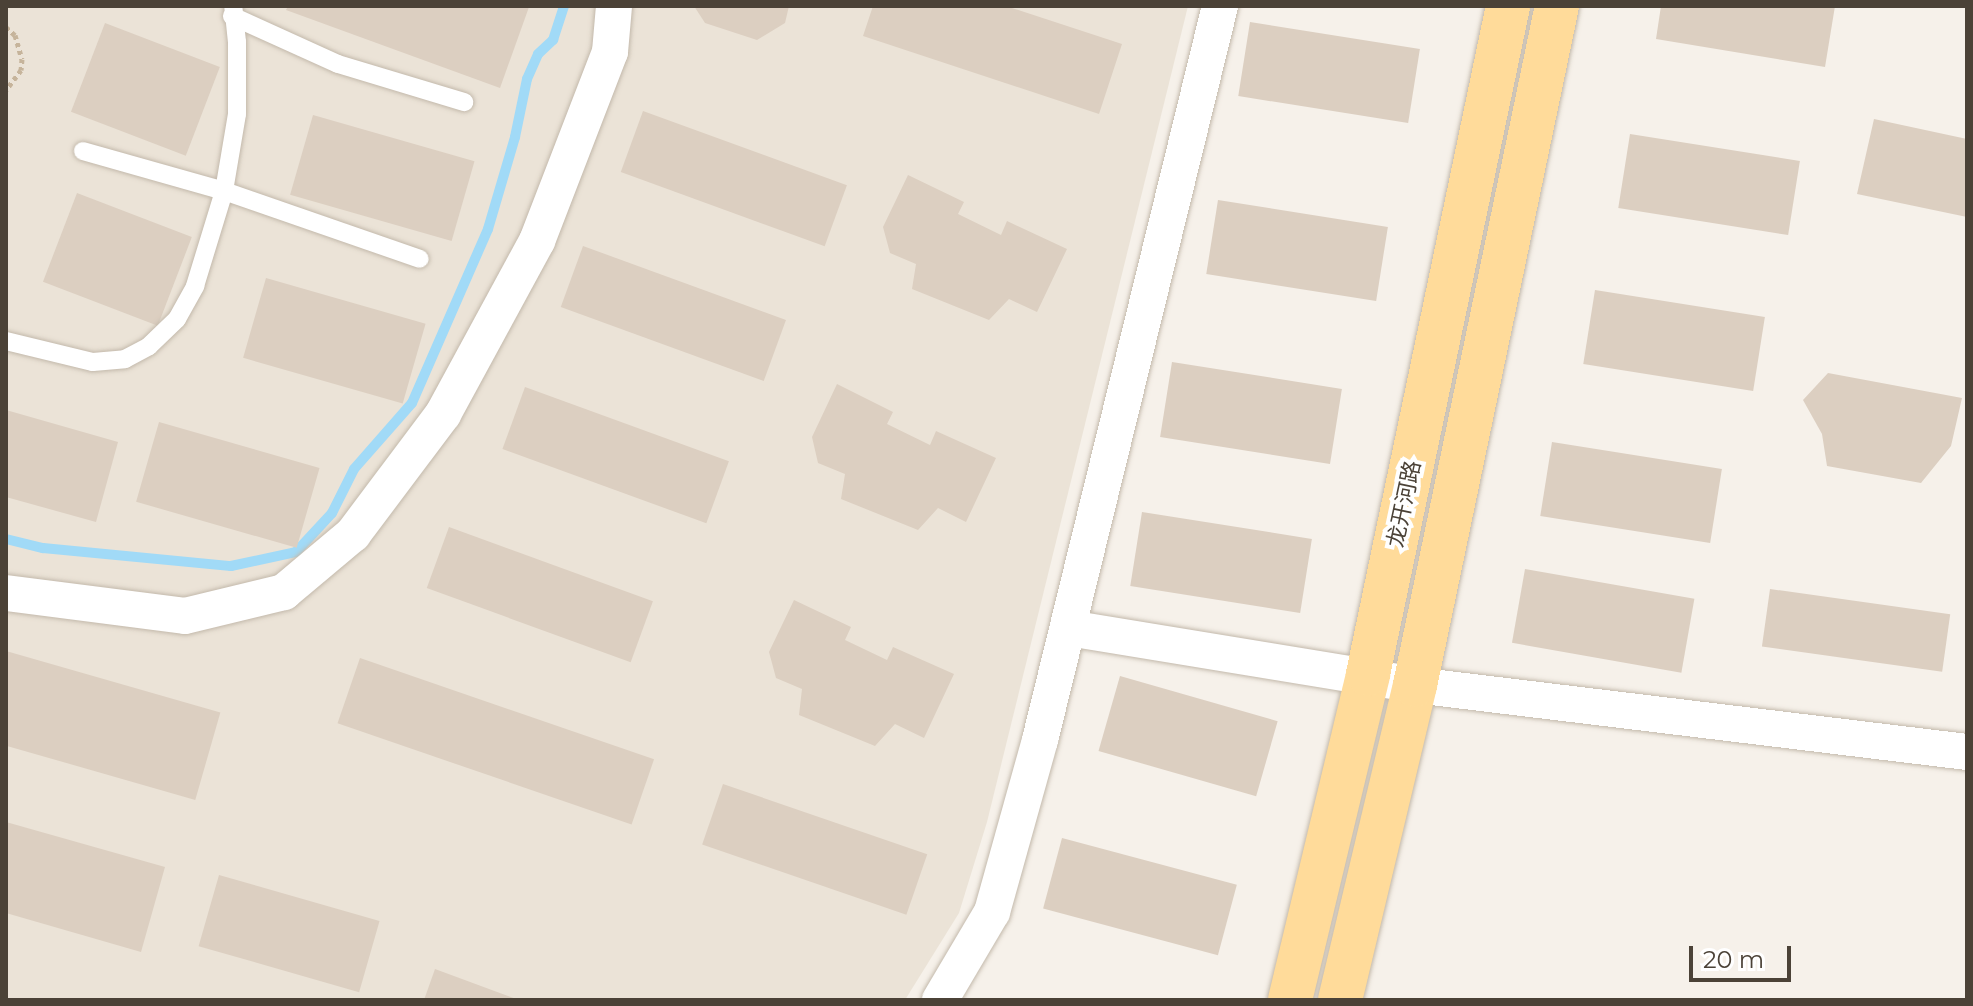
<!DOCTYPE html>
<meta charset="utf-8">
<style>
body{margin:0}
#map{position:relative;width:1973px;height:1006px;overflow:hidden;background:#f6f1ea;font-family:Montserrat,"Noto Sans SC",sans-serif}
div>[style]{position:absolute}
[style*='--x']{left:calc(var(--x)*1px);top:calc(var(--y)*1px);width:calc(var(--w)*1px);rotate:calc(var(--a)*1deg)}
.residential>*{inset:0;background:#ebe3d7}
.stream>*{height:10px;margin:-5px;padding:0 5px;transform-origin:5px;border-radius:5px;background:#a1daf7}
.building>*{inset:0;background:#dccfc1;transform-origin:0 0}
.path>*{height:5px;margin-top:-2.5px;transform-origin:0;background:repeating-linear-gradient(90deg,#c6b49b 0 4px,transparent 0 8px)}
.roads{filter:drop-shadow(0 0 2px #c3b9ab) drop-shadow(0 0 2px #c3b9ab)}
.service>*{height:18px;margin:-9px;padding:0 9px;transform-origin:9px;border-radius:9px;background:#fff}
.minor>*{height:36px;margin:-18px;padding:0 18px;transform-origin:18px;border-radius:18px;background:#fff}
.primary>*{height:44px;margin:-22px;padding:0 22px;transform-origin:22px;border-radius:22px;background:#ffdb9a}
span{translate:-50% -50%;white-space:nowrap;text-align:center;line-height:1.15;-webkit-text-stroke:8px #fff;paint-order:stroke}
.street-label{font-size:22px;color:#4b4237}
.frame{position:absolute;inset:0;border:8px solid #4b4237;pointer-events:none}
.scale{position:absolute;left:1689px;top:946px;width:102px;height:36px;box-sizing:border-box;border:4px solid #4b4237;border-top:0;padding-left:10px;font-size:24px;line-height:28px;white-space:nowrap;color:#4b4237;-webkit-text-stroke:6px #fff;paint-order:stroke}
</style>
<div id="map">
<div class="residential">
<div style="clip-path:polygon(6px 6px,1188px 6px,987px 822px,959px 913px,905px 1000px,6px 1000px)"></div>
</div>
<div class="stream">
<div style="--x:6;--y:539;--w:38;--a:14"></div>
<div style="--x:43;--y:548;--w:189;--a:5.5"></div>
<div style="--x:231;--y:566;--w:66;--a:-12.2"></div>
<div style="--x:296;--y:552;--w:53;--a:-47.3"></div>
<div style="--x:332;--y:513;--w:49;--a:-63.4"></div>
<div style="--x:354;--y:469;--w:88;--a:-48.7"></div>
<div style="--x:412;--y:403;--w:190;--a:-66.4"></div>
<div style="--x:488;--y:229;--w:96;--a:-73.6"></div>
<div style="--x:515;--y:137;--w:59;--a:-78.3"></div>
<div style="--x:527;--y:79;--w:27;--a:-66"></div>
<div style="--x:538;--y:54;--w:21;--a:-43"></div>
<div style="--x:553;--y:40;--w:36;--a:-72"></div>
</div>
<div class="building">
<div style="clip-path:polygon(288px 6px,526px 6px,529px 7px,500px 88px,286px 10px)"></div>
<div style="clip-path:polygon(694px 6px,789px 6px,785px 23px,757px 40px,705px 23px)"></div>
<div style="clip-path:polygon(873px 6px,1006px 6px,1122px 44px,1099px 114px,863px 36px)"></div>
<div style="clip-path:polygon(1661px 6px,1835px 6px,1825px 67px,1656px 39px)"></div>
<div style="left:1250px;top:22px;width:172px;height:75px;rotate:9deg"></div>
<div style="left:105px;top:23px;width:123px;height:95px;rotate:21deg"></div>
<div style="left:643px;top:111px;width:217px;height:65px;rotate:20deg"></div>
<div style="left:313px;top:115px;width:168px;height:83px;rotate:16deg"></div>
<div style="clip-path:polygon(1874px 119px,1967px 139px,1967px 217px,1857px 194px)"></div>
<div style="left:1630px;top:134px;width:172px;height:75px;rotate:9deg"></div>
<div style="clip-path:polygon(908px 175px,964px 202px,958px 214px,1001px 235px,1007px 221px,1067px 249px,1037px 312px,1009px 299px,989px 320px,912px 289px,916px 264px,890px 253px,883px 227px)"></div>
<div style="left:77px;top:193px;width:123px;height:95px;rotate:21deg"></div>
<div style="left:1218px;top:200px;width:172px;height:75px;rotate:9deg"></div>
<div style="left:583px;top:246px;width:216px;height:65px;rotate:20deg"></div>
<div style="left:266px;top:278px;width:166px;height:83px;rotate:16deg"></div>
<div style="left:1595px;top:290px;width:172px;height:75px;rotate:9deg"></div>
<div style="left:1172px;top:362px;width:172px;height:76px;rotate:9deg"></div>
<div style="clip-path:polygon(1828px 373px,1962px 398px,1951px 446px,1921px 483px,1827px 466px,1822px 434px,1803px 400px)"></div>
<div style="clip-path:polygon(837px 384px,893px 412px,887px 424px,930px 445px,936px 431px,996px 458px,966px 522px,938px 508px,918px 530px,841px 499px,845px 474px,818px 463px,812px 437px)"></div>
<div style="left:525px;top:387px;width:217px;height:66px;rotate:20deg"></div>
<div style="clip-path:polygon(6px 410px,118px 442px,96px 522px,6px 497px)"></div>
<div style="left:159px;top:422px;width:167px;height:83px;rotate:16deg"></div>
<div style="left:1552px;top:442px;width:172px;height:75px;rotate:9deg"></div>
<div style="left:1142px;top:512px;width:172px;height:75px;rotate:9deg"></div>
<div style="left:449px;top:527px;width:217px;height:65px;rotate:20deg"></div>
<div style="left:1525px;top:569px;width:172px;height:75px;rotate:10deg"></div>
<div style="left:1770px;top:589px;width:182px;height:58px;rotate:8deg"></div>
<div style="clip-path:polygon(794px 600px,851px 627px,845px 640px,887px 660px,893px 647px,954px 674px,924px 738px,895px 724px,875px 746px,799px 715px,802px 689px,776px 678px,769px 652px)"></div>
<div style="left:6px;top:651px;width:223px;height:91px;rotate:16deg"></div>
<div style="left:360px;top:658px;width:311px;height:69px;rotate:19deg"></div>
<div style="left:1120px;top:676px;width:164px;height:78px;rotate:16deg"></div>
<div style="left:723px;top:784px;width:216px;height:64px;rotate:19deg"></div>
<div style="clip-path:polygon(6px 822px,165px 867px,141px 952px,6px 913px)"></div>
<div style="left:1062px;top:838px;width:181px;height:73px;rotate:15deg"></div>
<div style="left:219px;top:875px;width:167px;height:74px;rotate:16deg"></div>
<div style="clip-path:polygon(435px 969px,519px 1000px,424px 1000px)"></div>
</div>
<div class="path">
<div style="--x:6;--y:27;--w:12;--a:42"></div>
<div style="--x:15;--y:35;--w:25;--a:74"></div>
<div style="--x:22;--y:59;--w:11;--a:95"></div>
<div style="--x:21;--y:70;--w:25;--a:127"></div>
</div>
<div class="roads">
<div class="service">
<div style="--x:232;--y:16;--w:116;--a:24.4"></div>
<div style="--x:338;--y:64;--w:132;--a:16.8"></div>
<div style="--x:83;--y:151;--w:147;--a:15.8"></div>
<div style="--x:224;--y:191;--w:207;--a:19.1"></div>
<div style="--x:6;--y:341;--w:89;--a:13.6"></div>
<div style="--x:93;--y:362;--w:32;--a:-5"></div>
<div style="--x:125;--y:359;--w:27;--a:-28"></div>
<div style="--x:149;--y:346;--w:39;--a:-44"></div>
<div style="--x:177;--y:319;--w:38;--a:-61"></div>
<div style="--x:195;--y:286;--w:99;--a:-73"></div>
<div style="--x:224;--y:191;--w:78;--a:-80.4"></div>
<div style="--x:237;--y:114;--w:72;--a:-90"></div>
<div style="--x:237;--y:42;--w:36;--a:-96"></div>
</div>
<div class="minor">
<div style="--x:6;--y:593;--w:180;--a:7.3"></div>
<div style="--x:185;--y:616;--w:102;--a:-13.6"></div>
<div style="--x:284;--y:592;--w:90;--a:-40"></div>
<div style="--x:353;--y:534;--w:150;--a:-53.1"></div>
<div style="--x:443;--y:414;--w:197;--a:-61.5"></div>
<div style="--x:537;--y:241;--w:203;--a:-68.9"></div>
<div style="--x:610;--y:52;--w:46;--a:-85"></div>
<div style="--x:1068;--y:628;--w:352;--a:9.3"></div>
<div style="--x:1415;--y:685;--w:556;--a:6.92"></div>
<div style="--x:940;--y:1000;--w:102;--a:-59.4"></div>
<div style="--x:992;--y:912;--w:179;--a:-74.4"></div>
<div style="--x:1040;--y:740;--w:756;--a:-76.22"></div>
</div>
<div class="primary">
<div style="--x:1290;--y:1000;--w:335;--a:-76.5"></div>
<div style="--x:1368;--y:674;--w:683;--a:-78.16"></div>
<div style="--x:1340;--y:1000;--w:324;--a:-76.6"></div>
<div style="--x:1415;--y:685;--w:694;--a:-78.19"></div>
</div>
</div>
<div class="street-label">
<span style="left:1404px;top:504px;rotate:-78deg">龙开河路</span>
</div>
<div class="frame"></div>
<div class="scale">20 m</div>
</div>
